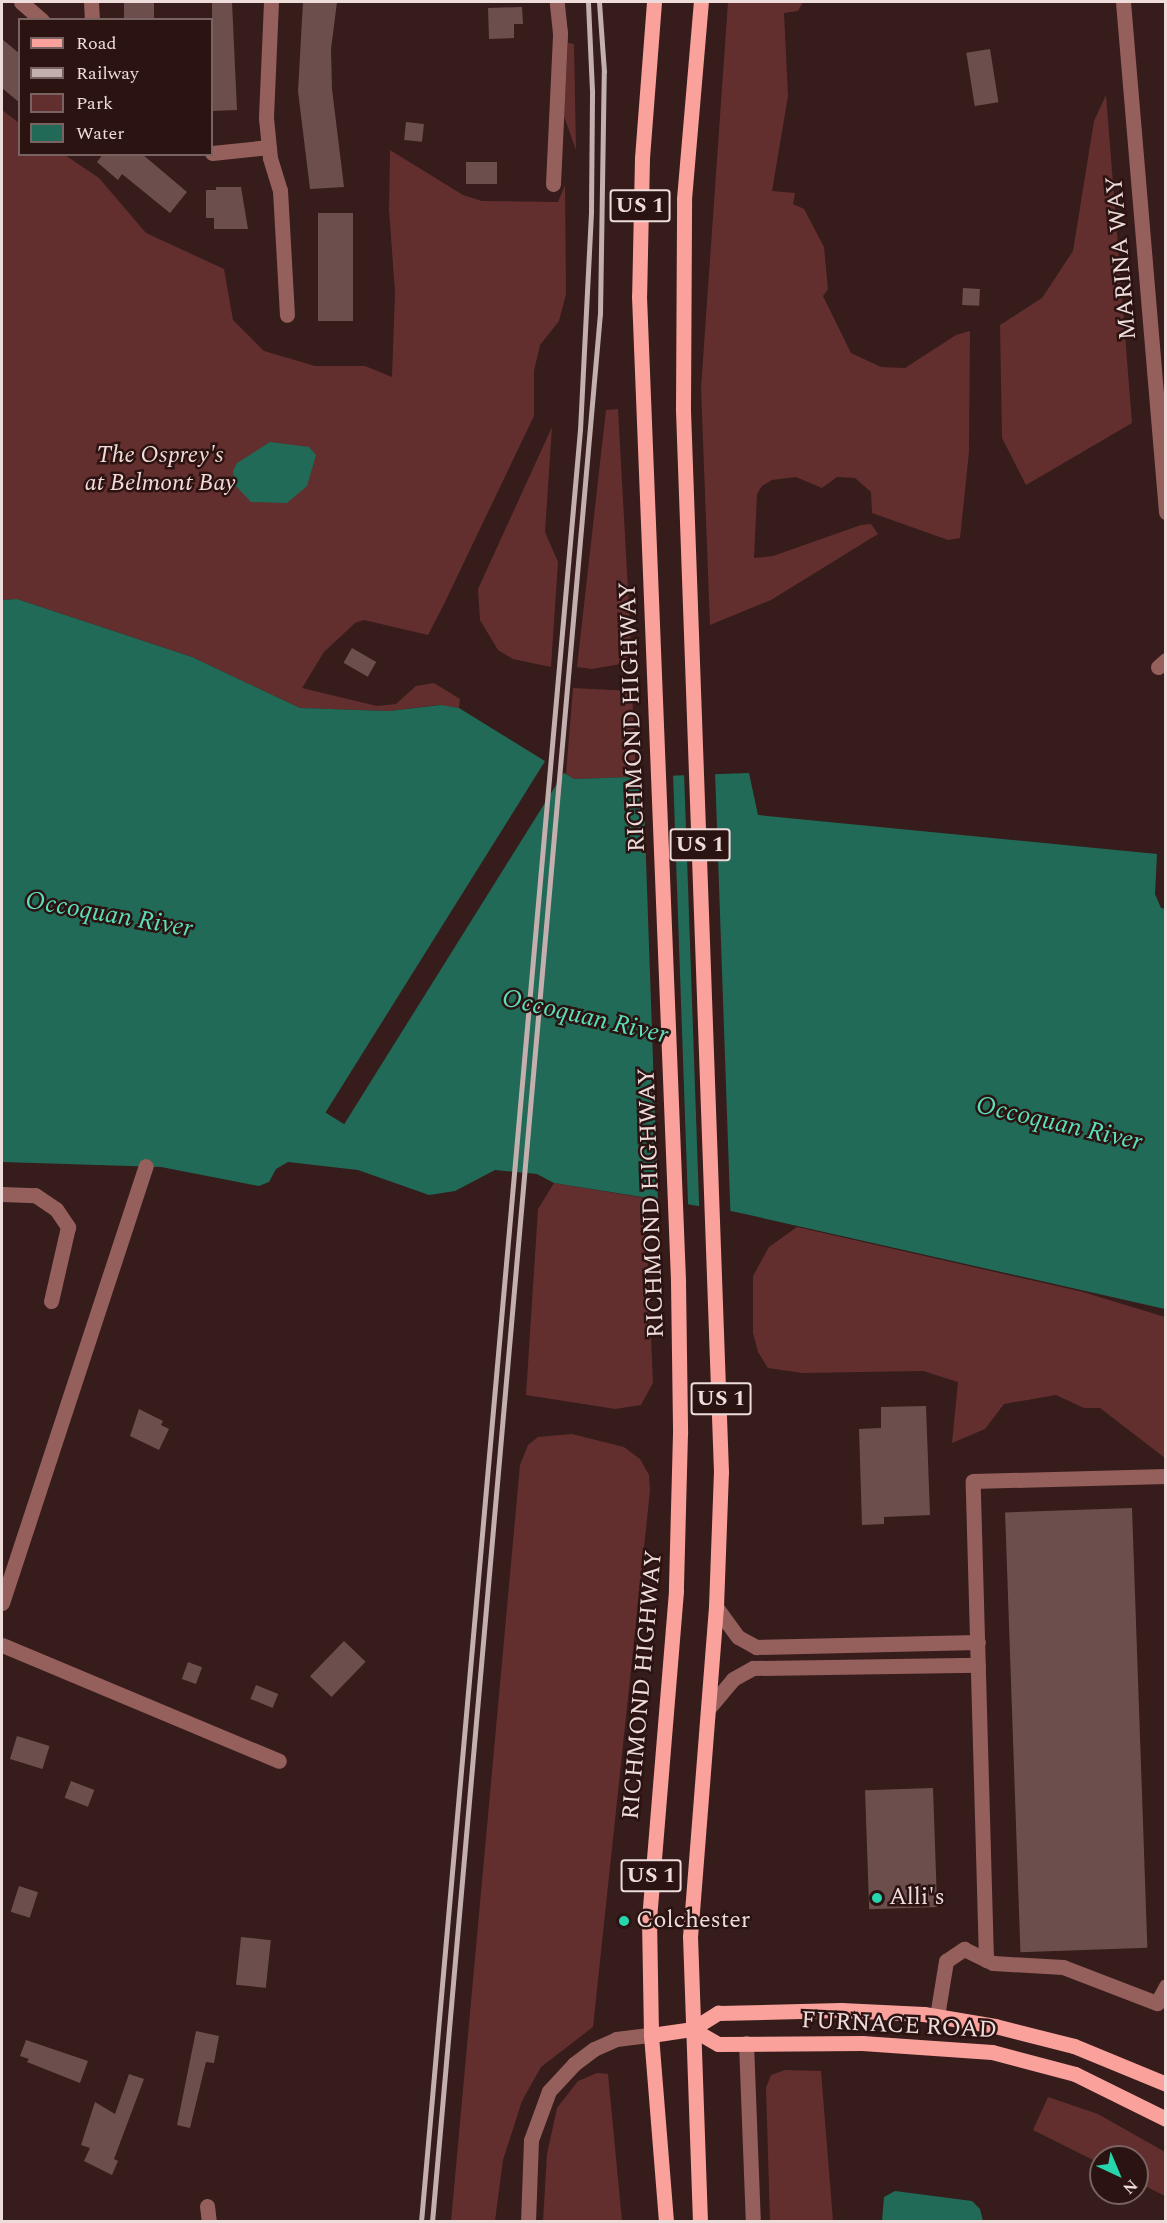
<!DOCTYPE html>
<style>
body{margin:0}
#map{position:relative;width:1167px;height:2223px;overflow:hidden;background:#361c1b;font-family:Spectral,serif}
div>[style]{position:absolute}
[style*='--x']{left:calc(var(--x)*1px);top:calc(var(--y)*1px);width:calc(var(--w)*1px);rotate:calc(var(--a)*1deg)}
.green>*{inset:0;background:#622f2e}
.water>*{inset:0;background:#206a57}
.pier>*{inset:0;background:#361c1b;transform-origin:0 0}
.building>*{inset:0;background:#6c4f4d;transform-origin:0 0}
.minor>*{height:15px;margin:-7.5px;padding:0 7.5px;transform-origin:7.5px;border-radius:7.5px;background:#955f5c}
.major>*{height:15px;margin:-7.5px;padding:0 7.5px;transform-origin:7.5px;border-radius:7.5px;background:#faa19c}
.rail>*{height:4.5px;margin:-2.25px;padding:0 2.25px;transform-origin:2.25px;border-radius:2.25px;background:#c3afae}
.dots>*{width:16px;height:16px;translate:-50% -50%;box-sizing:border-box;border:3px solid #2b1312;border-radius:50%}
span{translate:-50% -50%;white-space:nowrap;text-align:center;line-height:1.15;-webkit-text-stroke:5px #2b1312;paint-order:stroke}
.shield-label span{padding:2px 4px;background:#2b1312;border:2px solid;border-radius:4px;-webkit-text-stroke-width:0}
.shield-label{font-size:22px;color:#eedcdb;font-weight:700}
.street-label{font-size:24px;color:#eedcdb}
.park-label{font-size:24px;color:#f2dbd9;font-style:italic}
.poi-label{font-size:24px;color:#eedcdb}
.left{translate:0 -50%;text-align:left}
.water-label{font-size:26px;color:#59dfbb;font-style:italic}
.frame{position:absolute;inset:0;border:3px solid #eedcdb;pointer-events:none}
.legend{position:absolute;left:18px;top:18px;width:195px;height:138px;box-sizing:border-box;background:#2b1312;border:2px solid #796362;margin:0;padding:8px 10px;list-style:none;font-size:18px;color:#eedcdb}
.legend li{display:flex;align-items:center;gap:12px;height:30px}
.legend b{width:30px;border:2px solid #796362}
.north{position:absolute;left:1089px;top:2145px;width:60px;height:60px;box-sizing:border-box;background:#2b1312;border:2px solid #796362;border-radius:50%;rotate:136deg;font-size:16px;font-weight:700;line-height:24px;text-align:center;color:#eedcdb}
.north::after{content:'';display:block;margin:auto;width:21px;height:27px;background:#27d5ad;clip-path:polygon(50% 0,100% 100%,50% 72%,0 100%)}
</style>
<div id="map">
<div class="green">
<div style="clip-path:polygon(728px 2px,803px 2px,798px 11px,784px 13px,788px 96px,772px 191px,795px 193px,793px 204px,804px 209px,824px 247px,828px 289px,823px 296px,851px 353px,881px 367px,905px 368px,956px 335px,970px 331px,969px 452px,960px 538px,948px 540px,872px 513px,871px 492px,855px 478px,837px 477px,822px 488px,796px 477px,772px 480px,762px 486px,757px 494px,754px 558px,773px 556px,861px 525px,871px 524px,878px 534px,771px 600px,710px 625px,701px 388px)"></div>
<div style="clip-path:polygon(568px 43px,574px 44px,576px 150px,564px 116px)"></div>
<div style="clip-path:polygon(1106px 95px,1132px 423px,1026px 485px,1002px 438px,1000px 325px,1042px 298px,1073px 251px,1094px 121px)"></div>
<div style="clip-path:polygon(2px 110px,19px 123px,20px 154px,65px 155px,99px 178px,146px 233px,224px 269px,233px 320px,264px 351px,315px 366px,365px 366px,392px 377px,395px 292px,389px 210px,390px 150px,463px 195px,482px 201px,558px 202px,565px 185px,566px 294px,559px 321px,540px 345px,534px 371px,534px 416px,444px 604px,428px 635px,364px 620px,355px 623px,324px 652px,302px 688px,377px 706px,396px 704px,416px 686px,434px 683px,460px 699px,459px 708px,438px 705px,389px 711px,300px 708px,192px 657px,17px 599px,2px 600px)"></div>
<div style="clip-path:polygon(618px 409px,632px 662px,592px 669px,577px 667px,606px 410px)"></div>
<div style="clip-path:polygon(552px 427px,545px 532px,558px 562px,551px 667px,513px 659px,498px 650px,480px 620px,478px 589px)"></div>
<div style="clip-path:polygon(573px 688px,632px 691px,636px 777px,574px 779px,566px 774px)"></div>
<div style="clip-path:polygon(554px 1183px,645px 1198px,653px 1383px,641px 1405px,615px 1409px,526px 1395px,538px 1209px)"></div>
<div style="clip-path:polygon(797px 1227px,1083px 1292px,1165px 1317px,1165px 1458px,1100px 1408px,1084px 1408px,1056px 1395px,1004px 1404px,985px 1429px,952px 1443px,958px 1382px,923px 1371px,802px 1373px,768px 1368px,758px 1352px,753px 1333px,753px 1276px,769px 1247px)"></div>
<div style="clip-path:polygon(572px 1434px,624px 1447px,640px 1459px,649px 1475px,650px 1491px,593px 2027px,541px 2067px,522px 2101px,503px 2160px,495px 2221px,451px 2221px,520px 1465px,528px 1445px,538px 1437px)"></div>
<div style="clip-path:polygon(785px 2070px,821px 2071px,833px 2221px,770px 2221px,766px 2088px,771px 2075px)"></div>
<div style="clip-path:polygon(597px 2073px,608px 2074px,622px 2221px,543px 2221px,547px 2154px,557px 2108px,578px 2081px)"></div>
<div style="clip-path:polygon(1048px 2097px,1098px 2114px,1165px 2152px,1165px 2196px,1137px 2182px,1137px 2157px,1101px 2157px,1101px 2164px,1033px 2130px)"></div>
</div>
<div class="water">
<div style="clip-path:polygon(270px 442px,309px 447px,316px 455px,307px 486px,287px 503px,251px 502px,235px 485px,233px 471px,237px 463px)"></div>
<div style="clip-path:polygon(17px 599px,192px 657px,300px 708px,389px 711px,441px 705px,459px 708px,574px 779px,749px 773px,758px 815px,1157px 854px,1155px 894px,1161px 908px,1166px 909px,1165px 1309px,736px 1212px,554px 1183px,537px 1174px,495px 1170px,455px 1191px,429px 1195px,358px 1170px,288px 1162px,276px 1169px,269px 1182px,259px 1186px,161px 1167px,2px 1162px,2px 600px)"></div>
<div style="clip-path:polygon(895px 2191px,972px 2201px,980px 2209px,983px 2221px,882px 2221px,884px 2197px)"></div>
</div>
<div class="pier">
<div style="left:547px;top:758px;width:22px;height:418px;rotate:32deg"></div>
<div style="left:715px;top:771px;width:444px;height:31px;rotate:88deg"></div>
<div style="left:673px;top:773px;width:435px;height:30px;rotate:88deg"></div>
</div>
<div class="building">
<div style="left:124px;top:2px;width:30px;height:18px"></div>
<div style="clip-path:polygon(212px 2px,232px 2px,237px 110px,212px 111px)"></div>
<div style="clip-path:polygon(303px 2px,337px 2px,331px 49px,332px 89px,344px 187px,310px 189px,298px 91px)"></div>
<div style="clip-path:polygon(522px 7px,523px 24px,514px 24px,514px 38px,489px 39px,488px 8px)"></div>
<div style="clip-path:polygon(2px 39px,20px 54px,20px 103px,2px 88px)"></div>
<div style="left:990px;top:49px;width:54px;height:24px;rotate:81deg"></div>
<div style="left:406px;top:122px;width:18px;height:18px;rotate:6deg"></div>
<div style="clip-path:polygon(103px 154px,142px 154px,187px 192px,170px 213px,122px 174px,118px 180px,97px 162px)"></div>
<div style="left:466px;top:162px;width:31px;height:22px"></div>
<div style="clip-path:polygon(216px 187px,241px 187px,248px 229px,214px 229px,214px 218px,206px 218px,206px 190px,216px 190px)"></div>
<div style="left:353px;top:213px;width:108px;height:35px;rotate:90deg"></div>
<div style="left:963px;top:288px;width:17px;height:17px;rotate:3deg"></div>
<div style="left:352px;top:648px;width:28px;height:17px;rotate:30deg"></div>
<div style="clip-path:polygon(926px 1406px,930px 1515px,884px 1517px,884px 1524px,862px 1525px,859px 1429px,881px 1428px,881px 1407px)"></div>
<div style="clip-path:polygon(139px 1409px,163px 1421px,161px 1425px,169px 1429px,159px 1450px,130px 1436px)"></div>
<div style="left:1132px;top:1508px;width:440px;height:127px;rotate:88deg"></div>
<div style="left:344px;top:1641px;width:30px;height:49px;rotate:44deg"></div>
<div style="left:188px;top:1662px;width:15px;height:18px;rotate:20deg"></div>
<div style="left:256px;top:1685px;width:24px;height:15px;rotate:22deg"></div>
<div style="left:17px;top:1736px;width:34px;height:24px;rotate:17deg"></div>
<div style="left:71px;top:1781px;width:25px;height:18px;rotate:21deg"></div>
<div style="left:933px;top:1788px;width:119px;height:68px;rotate:88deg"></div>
<div style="left:19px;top:1886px;width:20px;height:27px;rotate:18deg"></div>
<div style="left:241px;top:1937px;width:30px;height:48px;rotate:6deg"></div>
<div style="clip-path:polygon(196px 2031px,219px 2036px,214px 2063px,206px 2062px,190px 2128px,177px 2125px)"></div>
<div style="clip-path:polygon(26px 2040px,88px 2061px,80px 2083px,27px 2062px,29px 2059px,20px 2056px)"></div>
<div style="clip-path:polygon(129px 2074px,144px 2079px,114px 2159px,118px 2161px,112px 2175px,84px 2161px,90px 2148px,81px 2145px,95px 2102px,115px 2114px)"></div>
</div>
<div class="minor">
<div style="--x:21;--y:2;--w:28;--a:41"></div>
<div style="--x:91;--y:2;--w:18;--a:87"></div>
<div style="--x:271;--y:2;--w:116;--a:92.5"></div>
<div style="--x:266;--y:118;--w:40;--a:84.3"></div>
<div style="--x:270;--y:158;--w:34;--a:73"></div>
<div style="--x:280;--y:190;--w:125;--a:86.8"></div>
<div style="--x:1123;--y:2;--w:512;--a:85.18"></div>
<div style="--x:212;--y:153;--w:57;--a:-6"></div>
<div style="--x:553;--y:184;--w:151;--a:-87.3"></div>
<div style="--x:560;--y:33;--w:31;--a:-96"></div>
<div style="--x:1158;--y:667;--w:11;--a:-41"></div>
<div style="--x:2;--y:1194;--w:33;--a:2"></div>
<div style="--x:35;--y:1195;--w:25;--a:34"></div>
<div style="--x:56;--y:1209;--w:22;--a:56"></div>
<div style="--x:68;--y:1227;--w:76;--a:102.9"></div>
<div style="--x:2;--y:1603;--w:460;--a:-71.8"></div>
<div style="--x:716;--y:1607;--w:37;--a:54"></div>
<div style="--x:738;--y:1637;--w:21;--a:29"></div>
<div style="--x:756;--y:1647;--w:222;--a:-1.3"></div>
<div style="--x:2;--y:1645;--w:300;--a:22.7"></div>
<div style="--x:708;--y:1709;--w:39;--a:-50"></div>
<div style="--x:733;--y:1679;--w:23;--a:-29"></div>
<div style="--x:753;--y:1668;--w:225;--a:-0.8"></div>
<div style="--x:986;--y:1960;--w:479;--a:-91.6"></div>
<div style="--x:973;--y:1481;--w:193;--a:-1.5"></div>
<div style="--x:937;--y:2016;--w:56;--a:-80.7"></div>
<div style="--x:946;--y:1961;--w:22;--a:-34"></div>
<div style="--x:964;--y:1949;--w:32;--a:26"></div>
<div style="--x:993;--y:1963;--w:70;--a:3.3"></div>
<div style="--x:1063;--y:1967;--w:101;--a:21"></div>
<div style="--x:1157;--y:2003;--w:19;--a:-62"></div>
<div style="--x:746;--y:2043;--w:179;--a:87.8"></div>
<div style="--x:207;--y:2206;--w:16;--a:83"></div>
<div style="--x:528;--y:2222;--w:82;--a:-87.9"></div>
<div style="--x:531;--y:2140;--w:52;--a:-69.8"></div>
<div style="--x:549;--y:2091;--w:37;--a:-47"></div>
<div style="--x:574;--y:2064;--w:25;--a:-37"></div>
<div style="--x:594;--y:2049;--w:24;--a:-24"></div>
<div style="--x:616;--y:2039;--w:35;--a:-7"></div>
</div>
<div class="major">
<div style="--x:654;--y:2;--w:156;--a:94.4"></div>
<div style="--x:642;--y:158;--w:138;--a:91.2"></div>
<div style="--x:639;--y:296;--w:987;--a:87.73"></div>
<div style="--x:678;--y:1282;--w:151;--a:89.2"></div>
<div style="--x:680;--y:1433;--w:158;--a:91.5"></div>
<div style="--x:676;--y:1591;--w:329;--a:94.7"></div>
<div style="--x:649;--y:1919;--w:116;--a:89"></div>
<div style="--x:651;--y:2035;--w:188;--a:85.4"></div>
<div style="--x:692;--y:2029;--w:30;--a:30"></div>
<div style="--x:718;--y:2044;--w:144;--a:-0.4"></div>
<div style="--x:862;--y:2043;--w:130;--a:4"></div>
<div style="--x:992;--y:2052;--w:86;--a:14.8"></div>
<div style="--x:1075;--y:2074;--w:102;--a:26.3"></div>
<div style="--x:651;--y:2035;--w:41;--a:-8.3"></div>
<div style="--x:692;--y:2029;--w:31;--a:-32"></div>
<div style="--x:718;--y:2013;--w:123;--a:-1.4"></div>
<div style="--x:841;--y:2010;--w:83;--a:2.8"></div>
<div style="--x:924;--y:2014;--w:72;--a:9.6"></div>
<div style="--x:995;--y:2026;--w:81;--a:14.2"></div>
<div style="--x:1074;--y:2046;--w:100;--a:22.4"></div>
<div style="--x:700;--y:2222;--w:285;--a:-92"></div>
<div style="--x:690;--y:1937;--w:331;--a:-85.5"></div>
<div style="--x:716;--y:1607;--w:135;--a:-87.9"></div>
<div style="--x:721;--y:1472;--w:1064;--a:-92.05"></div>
<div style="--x:683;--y:409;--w:210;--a:-89.7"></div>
<div style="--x:684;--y:199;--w:198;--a:-85.1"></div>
</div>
<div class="rail">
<div style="--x:421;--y:2222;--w:1799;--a:-84.93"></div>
<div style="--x:580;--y:430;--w:219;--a:-87.1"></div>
<div style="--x:591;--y:211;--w:120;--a:-89.5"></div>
<div style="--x:592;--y:91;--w:89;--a:-92.6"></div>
<div style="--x:432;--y:2222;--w:1915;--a:-84.97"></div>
<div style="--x:600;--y:314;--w:242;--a:-89.1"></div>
<div style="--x:604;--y:72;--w:70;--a:-94.1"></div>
</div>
<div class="dots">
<div style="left:877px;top:1898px;background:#27d5ad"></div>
<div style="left:624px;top:1921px;background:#27d5ad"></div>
</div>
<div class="shield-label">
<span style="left:640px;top:206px">US 1</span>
<span style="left:700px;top:845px">US 1</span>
<span style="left:721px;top:1399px">US 1</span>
<span style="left:651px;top:1876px">US 1</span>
</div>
<div class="street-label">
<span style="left:1122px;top:258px;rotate:-95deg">MARINA WAY</span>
<span style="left:633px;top:717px;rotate:-92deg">RICHMOND HIGHWAY</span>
<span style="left:652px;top:1203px;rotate:-92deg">RICHMOND HIGHWAY</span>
<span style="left:643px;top:1685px;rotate:-85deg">RICHMOND HIGHWAY</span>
<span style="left:899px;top:2026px;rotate:3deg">FURNACE ROAD</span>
</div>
<div class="park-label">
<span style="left:160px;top:470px">The Osprey's<br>at Belmont Bay</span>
</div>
<div class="poi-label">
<span class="left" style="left:889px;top:1898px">Alli's</span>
<span class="left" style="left:636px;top:1921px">Colchester</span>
</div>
<div class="water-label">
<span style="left:109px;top:915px;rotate:10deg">Occoquan River</span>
<span style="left:585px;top:1017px;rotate:13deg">Occoquan River</span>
<span style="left:1059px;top:1124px;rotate:13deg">Occoquan River</span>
</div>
<div class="frame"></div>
<ul class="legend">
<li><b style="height:8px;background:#faa19c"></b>Road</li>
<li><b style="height:8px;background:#c3afae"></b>Railway</li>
<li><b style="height:16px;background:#622f2e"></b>Park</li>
<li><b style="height:16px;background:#206a57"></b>Water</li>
</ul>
<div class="north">N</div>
</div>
